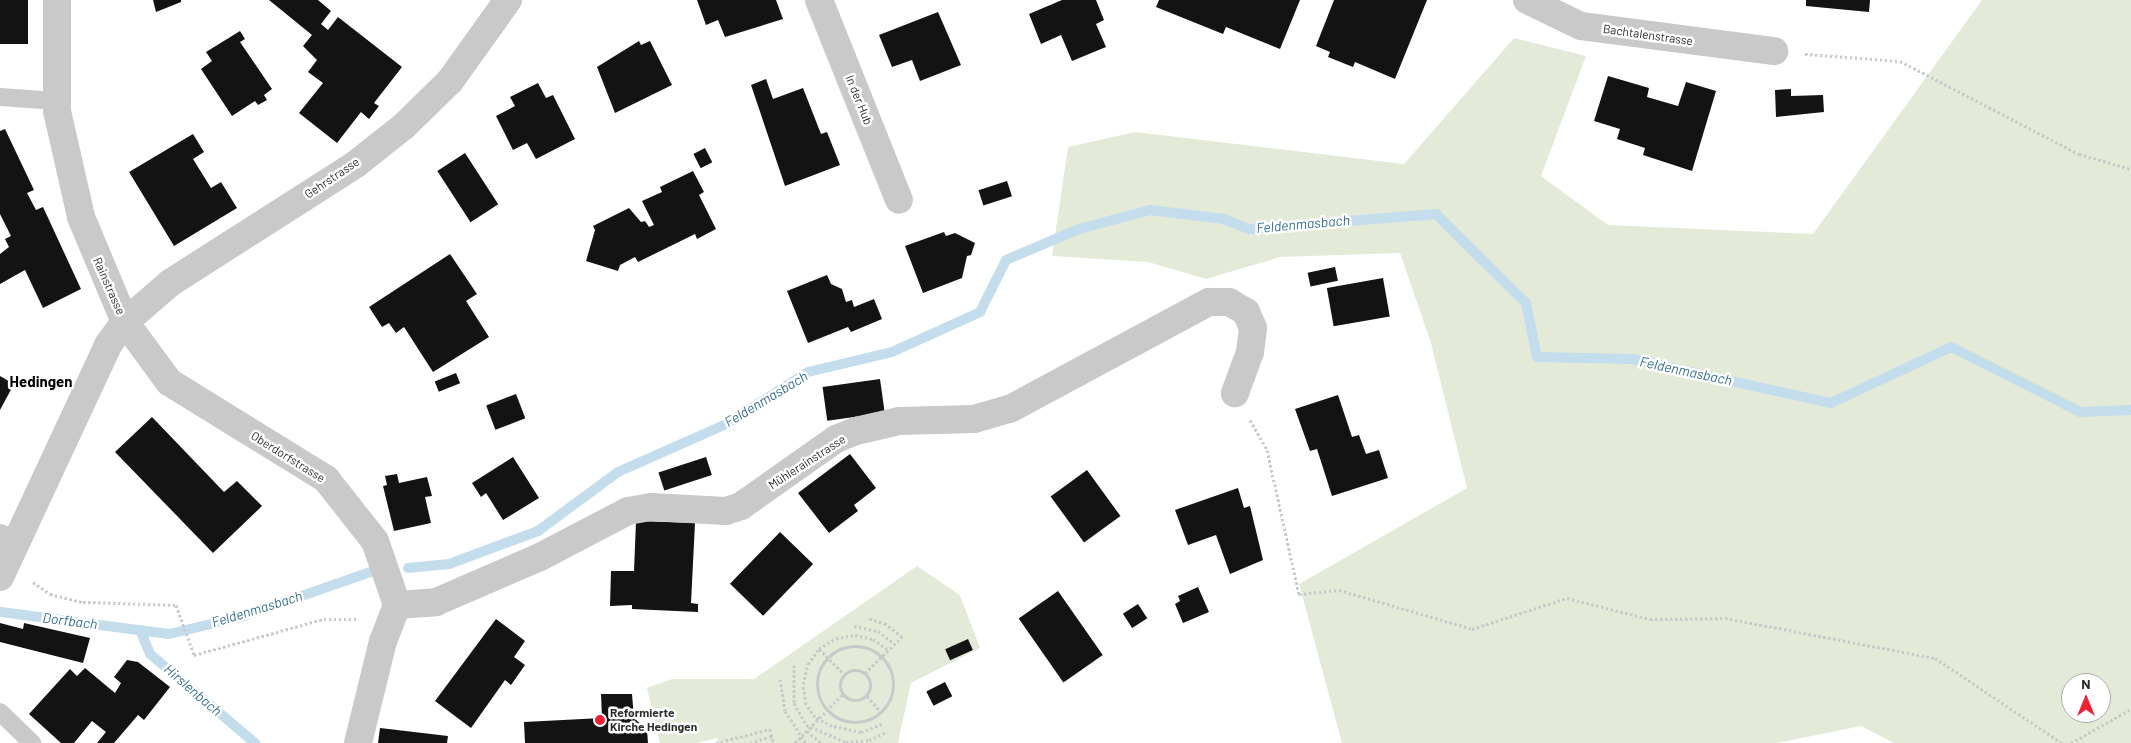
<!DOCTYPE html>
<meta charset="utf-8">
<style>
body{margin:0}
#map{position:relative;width:2131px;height:743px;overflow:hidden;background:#fff;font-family:Barlow,sans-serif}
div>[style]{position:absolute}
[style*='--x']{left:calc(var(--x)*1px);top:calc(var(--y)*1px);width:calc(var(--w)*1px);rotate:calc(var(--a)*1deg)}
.green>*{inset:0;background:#e3ebd8}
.stream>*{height:10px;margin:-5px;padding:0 5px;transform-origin:5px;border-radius:5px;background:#c3dded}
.building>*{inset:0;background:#131313;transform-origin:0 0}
.path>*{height:3px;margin-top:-1.5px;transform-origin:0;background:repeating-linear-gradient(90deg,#c9c9c9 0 2.5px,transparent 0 5px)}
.path>.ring{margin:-1.5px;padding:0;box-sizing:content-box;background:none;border:3px solid #c9c9c9;border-radius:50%}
.service>*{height:18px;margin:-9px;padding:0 9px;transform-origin:9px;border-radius:9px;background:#c9c9c9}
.minor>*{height:28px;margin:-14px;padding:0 14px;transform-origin:14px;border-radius:14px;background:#c9c9c9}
.dots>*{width:14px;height:14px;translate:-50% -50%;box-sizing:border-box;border:2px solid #fff;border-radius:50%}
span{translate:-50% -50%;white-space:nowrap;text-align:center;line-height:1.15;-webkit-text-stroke:5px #fff;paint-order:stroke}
.street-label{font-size:12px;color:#2c2c2c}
.poi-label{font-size:12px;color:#2c2c2c;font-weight:700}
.left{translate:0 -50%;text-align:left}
.water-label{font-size:14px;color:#367092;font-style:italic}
.quarter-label{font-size:15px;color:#000;font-weight:700}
.north{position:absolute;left:2061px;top:673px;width:50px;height:50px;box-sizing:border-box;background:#fff;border:1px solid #ababab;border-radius:50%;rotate:0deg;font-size:14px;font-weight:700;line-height:20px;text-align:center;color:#2c2c2c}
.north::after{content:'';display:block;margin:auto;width:18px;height:22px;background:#ef2234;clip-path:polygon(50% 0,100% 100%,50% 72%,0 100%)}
</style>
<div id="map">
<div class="green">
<div style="clip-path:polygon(evenodd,1982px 0,2131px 0,2131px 743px,1894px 743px,1861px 726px,1777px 743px,1342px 743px,1299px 584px,1467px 488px,1431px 343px,1400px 253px,1280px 257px,1206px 279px,1148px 262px,1052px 256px,1068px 147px,1135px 132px,1404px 164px,1514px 38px,1586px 56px,1541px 176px,1608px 225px,1813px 234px,1982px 0,2071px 683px,2101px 683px,2101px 713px,2071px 713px,2071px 683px)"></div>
<div style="clip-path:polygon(917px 566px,960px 595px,980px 648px,911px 683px,898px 743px,718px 743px,717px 738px,697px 743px,660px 743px,647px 688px,672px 679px,754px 679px)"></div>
</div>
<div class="stream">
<div style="--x:408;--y:568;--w:41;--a:-5.6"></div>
<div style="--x:449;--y:564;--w:95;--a:-20.3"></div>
<div style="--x:538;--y:531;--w:99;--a:-36.4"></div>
<div style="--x:618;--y:472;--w:116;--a:-23.9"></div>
<div style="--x:724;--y:425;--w:99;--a:-32.2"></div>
<div style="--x:808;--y:372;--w:86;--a:-13.4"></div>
<div style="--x:892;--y:352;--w:97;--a:-24.4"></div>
<div style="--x:980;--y:312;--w:58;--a:-63.4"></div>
<div style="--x:1006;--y:260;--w:79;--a:-23"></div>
<div style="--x:1079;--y:229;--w:73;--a:-15"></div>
<div style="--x:1150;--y:210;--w:75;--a:6.9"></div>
<div style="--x:1224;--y:219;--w:27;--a:22"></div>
<div style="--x:1249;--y:229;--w:188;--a:-4.6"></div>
<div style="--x:1436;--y:214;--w:127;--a:44.7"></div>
<div style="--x:1526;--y:303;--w:55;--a:78.5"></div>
<div style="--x:1537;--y:357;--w:95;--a:1.2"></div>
<div style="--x:1632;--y:359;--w:204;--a:12.5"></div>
<div style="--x:1831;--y:403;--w:132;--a:-25"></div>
<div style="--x:1951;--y:347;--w:144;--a:26.7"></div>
<div style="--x:2080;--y:412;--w:51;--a:-2.2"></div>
<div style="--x:1;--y:612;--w:169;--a:7.5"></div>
<div style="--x:169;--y:634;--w:77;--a:-13.5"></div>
<div style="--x:244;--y:616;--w:137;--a:-19.2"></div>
<div style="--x:140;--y:630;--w:26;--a:67"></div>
<div style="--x:150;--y:654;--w:138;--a:40.3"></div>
</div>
<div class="building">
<div style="left:0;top:0;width:28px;height:44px"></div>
<div style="clip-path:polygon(153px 0,181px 0,181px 2px,156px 12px)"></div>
<div style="clip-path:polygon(269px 0,318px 0,331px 11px,321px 24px,328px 30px,338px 17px,402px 67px,374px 103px,379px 106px,369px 119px,361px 112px,337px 143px,299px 113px,323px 83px,308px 72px,317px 60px,303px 46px,312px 35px)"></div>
<div style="clip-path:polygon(697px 0,776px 0,783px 19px,725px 37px,718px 20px,706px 25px)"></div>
<div style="clip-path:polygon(1062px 0,1096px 0,1104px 20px,1096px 24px,1106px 47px,1072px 61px,1061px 35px,1041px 44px,1029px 14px)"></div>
<div style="clip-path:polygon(1159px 0,1300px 0,1280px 49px,1226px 27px,1223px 34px,1156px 7px)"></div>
<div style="clip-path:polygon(1334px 0,1427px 0,1395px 79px,1355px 62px,1353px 67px,1328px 57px,1330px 52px,1316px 46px)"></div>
<div style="clip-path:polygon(1806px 0,1870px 0,1869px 12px,1806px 6px)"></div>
<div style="clip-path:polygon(938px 12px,961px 65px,920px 81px,912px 60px,892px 67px,879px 35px)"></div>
<div style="clip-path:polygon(240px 31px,245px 39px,240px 42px,272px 89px,264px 95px,267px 100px,258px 105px,255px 101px,232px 116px,201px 69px,212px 61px,206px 52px)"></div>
<div style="clip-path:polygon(639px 41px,641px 45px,650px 41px,672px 85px,615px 113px,597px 67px)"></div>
<div style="clip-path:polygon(1608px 76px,1649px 88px,1647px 97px,1678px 106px,1686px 82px,1716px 91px,1692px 171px,1643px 155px,1645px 148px,1617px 139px,1620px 129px,1594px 121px)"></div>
<div style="clip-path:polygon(766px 79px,773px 99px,803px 88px,821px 134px,827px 132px,840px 165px,785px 186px,751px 85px)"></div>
<div style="clip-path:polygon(538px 83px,546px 98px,553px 95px,575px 139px,536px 159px,527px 143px,513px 150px,496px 116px,515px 106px,510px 97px)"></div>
<div style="clip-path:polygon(1791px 89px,1791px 96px,1823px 95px,1824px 112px,1776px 117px,1775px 90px)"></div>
<div style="clip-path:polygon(5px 129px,34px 190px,27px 193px,36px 210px,43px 207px,81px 289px,43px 308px,25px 270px,0 284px,0 254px,9px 247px,5px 239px,11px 236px,0 214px,0 131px)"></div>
<div style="clip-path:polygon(193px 134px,204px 152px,193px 159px,211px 188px,221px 182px,237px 208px,174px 246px,129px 172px)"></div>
<div style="left:705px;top:148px;width:16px;height:13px;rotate:63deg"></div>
<div style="left:465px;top:153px;width:61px;height:33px;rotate:57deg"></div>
<div style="clip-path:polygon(693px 171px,704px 192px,699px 195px,716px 229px,697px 239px,695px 234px,638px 262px,635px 257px,620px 265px,618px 271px,586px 261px,595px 230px,593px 226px,629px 208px,641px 222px,645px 221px,649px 227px,654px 225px,642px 201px,662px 192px,660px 187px)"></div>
<div style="left:1007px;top:181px;width:16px;height:30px;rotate:72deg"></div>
<div style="clip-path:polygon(944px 232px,946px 236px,955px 233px,975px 243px,971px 255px,967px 256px,962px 278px,923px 293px,905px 246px)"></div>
<div style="clip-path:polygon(450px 254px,477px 294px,466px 301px,489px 337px,433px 372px,404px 327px,396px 333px,389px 323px,382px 327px,369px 307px)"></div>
<div style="left:1335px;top:267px;width:14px;height:28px;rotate:78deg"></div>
<div style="clip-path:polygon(827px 275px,831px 284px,842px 289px,846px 302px,852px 300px,854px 307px,874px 299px,882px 319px,851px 332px,848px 327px,808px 343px,787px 291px)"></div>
<div style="left:1383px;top:278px;width:39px;height:57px;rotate:80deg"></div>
<div style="left:456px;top:373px;width:11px;height:23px;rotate:68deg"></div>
<div style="clip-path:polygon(0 376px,14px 384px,0 410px)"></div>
<div style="left:880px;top:379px;width:34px;height:58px;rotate:82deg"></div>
<div style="left:516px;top:394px;width:26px;height:32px;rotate:69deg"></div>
<div style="clip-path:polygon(1338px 395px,1352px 437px,1359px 435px,1366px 454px,1379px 450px,1388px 478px,1332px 496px,1317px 449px,1310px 451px,1295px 409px)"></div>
<div style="clip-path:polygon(152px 417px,224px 492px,237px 481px,262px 506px,213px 553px,115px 452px)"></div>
<div style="clip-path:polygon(850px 454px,876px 488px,854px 505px,858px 511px,829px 533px,798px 493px)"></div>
<div style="clip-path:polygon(513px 457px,539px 498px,503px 520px,486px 493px,481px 497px,472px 483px)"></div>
<div style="left:706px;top:457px;width:19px;height:50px;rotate:72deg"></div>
<div style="left:1087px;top:470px;width:57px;height:45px;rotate:54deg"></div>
<div style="clip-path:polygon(397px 474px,399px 483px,427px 477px,432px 496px,425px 497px,431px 523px,394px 531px,383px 486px,387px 485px,385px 476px)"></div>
<div style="clip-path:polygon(1238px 488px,1244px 508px,1250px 506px,1263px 560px,1230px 574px,1216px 535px,1188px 545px,1175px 510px)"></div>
<div style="clip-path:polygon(636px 521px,695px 523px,691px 603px,698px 604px,698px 612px,632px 609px,632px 605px,610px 606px,611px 571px,634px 571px)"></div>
<div style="left:780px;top:532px;width:46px;height:72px;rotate:44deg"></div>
<div style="clip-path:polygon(1198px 587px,1209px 612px,1183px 623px,1175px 604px,1180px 601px,1178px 596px)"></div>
<div style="left:1058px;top:591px;width:78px;height:48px;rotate:55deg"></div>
<div style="left:1138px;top:604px;width:17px;height:18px;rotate:57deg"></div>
<div style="clip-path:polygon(496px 619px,525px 641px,514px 657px,525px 665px,511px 685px,505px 680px,471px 728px,435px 701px)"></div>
<div style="clip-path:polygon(0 623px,23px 629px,24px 623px,90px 638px,83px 663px,0 642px)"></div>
<div style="left:968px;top:639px;width:12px;height:25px;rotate:66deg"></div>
<div style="clip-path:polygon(127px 660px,138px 662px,170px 687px,144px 720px,138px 715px,114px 743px,97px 743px,106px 732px,92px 721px,74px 743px,61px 743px,29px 714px,70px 669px,77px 676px,85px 668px,115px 693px,121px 683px,114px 677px)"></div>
<div style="left:945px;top:682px;width:16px;height:21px;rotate:63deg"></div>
<div style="clip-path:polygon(601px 694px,632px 694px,634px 718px,647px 730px,648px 743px,525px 743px,524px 722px,602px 718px)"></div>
<div style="clip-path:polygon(380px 728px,448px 736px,447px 743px,378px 743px)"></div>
</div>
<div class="path">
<div style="--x:1805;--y:54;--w:95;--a:4.2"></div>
<div style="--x:1900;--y:61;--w:202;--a:27.5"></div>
<div style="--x:2079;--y:154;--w:54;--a:16.1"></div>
<div style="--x:1250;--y:420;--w:34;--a:60"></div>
<div style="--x:1267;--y:450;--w:148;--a:77.5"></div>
<div style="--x:1299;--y:594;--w:40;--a:-5.7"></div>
<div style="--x:1339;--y:590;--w:139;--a:16.3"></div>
<div style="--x:1472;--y:629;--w:100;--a:-18.1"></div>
<div style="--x:1567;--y:598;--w:86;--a:14.2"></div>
<div style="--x:1650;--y:619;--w:75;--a:-0.8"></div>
<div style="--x:1725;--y:618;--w:214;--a:10.8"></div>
<div style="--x:1935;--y:658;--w:153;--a:33.8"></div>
<div style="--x:33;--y:582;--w:21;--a:35"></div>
<div style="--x:50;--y:594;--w:34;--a:14"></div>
<div style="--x:83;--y:602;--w:93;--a:1.8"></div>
<div style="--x:176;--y:605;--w:53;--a:70.2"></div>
<div style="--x:194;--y:655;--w:135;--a:-15.5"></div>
<div style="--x:324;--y:619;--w:32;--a:0"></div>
<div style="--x:854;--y:626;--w:25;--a:12"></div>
<div style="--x:878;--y:631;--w:21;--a:37"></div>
<div class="ring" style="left:817px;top:646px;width:73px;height:73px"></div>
<div style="--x:819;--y:649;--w:35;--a:45"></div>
<div style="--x:794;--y:665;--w:38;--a:90"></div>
<div style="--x:794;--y:703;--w:25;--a:61"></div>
<div style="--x:806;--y:725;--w:43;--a:23"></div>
<div style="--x:846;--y:742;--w:23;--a:-5"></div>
<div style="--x:869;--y:740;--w:20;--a:-24"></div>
<div class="ring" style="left:840px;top:670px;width:27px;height:27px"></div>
<div style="--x:865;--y:673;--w:52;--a:-44.2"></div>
<div style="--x:902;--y:637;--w:21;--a:-141"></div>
<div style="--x:886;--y:624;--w:20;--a:-162"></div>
<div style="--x:780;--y:679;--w:32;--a:81"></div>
<div style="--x:785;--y:711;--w:38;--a:57"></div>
<div style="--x:867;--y:696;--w:21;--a:49"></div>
<div style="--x:882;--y:724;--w:22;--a:159"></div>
<div style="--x:861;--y:732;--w:30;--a:-168"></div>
<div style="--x:832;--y:726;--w:19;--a:-152"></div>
<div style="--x:815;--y:717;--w:16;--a:-125"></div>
<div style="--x:806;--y:704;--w:20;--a:-99"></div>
<div style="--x:803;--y:684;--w:21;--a:-76"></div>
<div style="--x:808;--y:664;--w:19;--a:-54"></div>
<div style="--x:819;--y:649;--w:20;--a:-33"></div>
<div style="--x:836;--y:638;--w:19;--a:-9"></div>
<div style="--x:855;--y:635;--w:18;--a:13"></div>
<div style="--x:873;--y:639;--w:19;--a:35"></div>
<div style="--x:807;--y:731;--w:19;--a:39"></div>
<div style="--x:716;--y:743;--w:56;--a:-14.5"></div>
<div style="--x:770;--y:729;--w:14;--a:78"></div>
<div style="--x:750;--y:743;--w:23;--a:-18"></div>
<div style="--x:795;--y:743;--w:67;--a:-45.6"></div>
<div style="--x:2071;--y:743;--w:69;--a:-29.5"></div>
</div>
<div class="service">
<div style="--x:0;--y:97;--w:56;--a:4.1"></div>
<div style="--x:0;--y:533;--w:17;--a:21"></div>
<div style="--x:0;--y:712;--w:45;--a:44.1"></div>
</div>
<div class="minor">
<div style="--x:57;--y:0;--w:111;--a:90"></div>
<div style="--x:57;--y:111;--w:109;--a:77.2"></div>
<div style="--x:81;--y:217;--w:114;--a:67.3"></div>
<div style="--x:125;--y:322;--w:74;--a:53.7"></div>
<div style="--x:169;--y:382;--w:185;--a:31.7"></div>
<div style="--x:326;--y:479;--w:79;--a:51.7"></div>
<div style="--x:375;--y:541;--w:68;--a:71"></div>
<div style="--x:397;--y:605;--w:39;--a:111"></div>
<div style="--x:383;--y:641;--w:105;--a:103.8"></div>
<div style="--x:819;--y:0;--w:215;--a:68.2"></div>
<div style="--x:1527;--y:0;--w:60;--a:25.7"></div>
<div style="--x:1581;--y:26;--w:195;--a:7.4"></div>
<div style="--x:0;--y:577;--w:256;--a:-65"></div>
<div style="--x:108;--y:345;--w:29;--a:-54"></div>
<div style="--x:125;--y:322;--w:60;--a:-40.9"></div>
<div style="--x:170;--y:283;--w:221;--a:-32.6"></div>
<div style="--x:356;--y:164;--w:61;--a:-38.4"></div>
<div style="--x:404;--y:126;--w:64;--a:-44.4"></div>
<div style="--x:450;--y:81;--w:100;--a:-54.4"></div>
<div style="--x:397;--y:605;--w:39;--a:-4"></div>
<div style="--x:436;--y:602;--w:113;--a:-23.4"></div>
<div style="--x:540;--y:557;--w:99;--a:-27.6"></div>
<div style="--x:628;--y:511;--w:23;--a:-10"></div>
<div style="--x:651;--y:507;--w:75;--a:3.1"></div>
<div style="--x:726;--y:511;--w:16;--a:-18"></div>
<div style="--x:741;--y:506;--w:116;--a:-35.2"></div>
<div style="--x:836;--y:439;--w:22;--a:-22"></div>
<div style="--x:856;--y:431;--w:44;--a:-13.1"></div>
<div style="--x:899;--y:421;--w:75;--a:-1.5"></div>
<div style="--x:974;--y:419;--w:37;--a:-16"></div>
<div style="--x:1010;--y:409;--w:226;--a:-28.3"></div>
<div style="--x:1209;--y:302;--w:20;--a:0"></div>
<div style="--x:1229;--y:302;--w:20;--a:30"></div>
<div style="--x:1246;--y:312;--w:17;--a:66"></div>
<div style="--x:1253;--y:328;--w:24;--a:97"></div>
<div style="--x:1250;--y:352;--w:44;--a:110.1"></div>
</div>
<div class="dots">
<div style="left:600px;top:720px;background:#ef2234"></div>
</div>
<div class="street-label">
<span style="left:1648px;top:35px;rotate:8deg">Bachtalenstrasse</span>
<span style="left:859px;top:100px;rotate:68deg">In der Hub</span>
<span style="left:332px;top:178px;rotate:-34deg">Gehrstrasse</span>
<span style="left:109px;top:286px;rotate:66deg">Rainstrasse</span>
<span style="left:288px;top:457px;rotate:32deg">Oberdorfstrasse</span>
<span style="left:807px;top:462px;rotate:-33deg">Mühlerainstrasse</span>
</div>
<div class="poi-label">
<span class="left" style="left:610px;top:720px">Reformierte<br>Kirche Hedingen</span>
</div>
<div class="water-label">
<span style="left:1303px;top:224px;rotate:-5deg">Feldenmasbach</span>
<span style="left:1686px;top:371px;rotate:12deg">Feldenmasbach</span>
<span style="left:766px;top:399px;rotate:-31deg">Feldenmasbach</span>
<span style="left:257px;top:609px;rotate:-17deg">Feldenmasbach</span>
<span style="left:70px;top:621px;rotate:7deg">Dorfbach</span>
<span style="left:193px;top:690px;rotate:41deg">Hirslenbach</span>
</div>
<div class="quarter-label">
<span style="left:41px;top:382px">Hedingen</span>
</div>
<div class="north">N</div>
</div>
